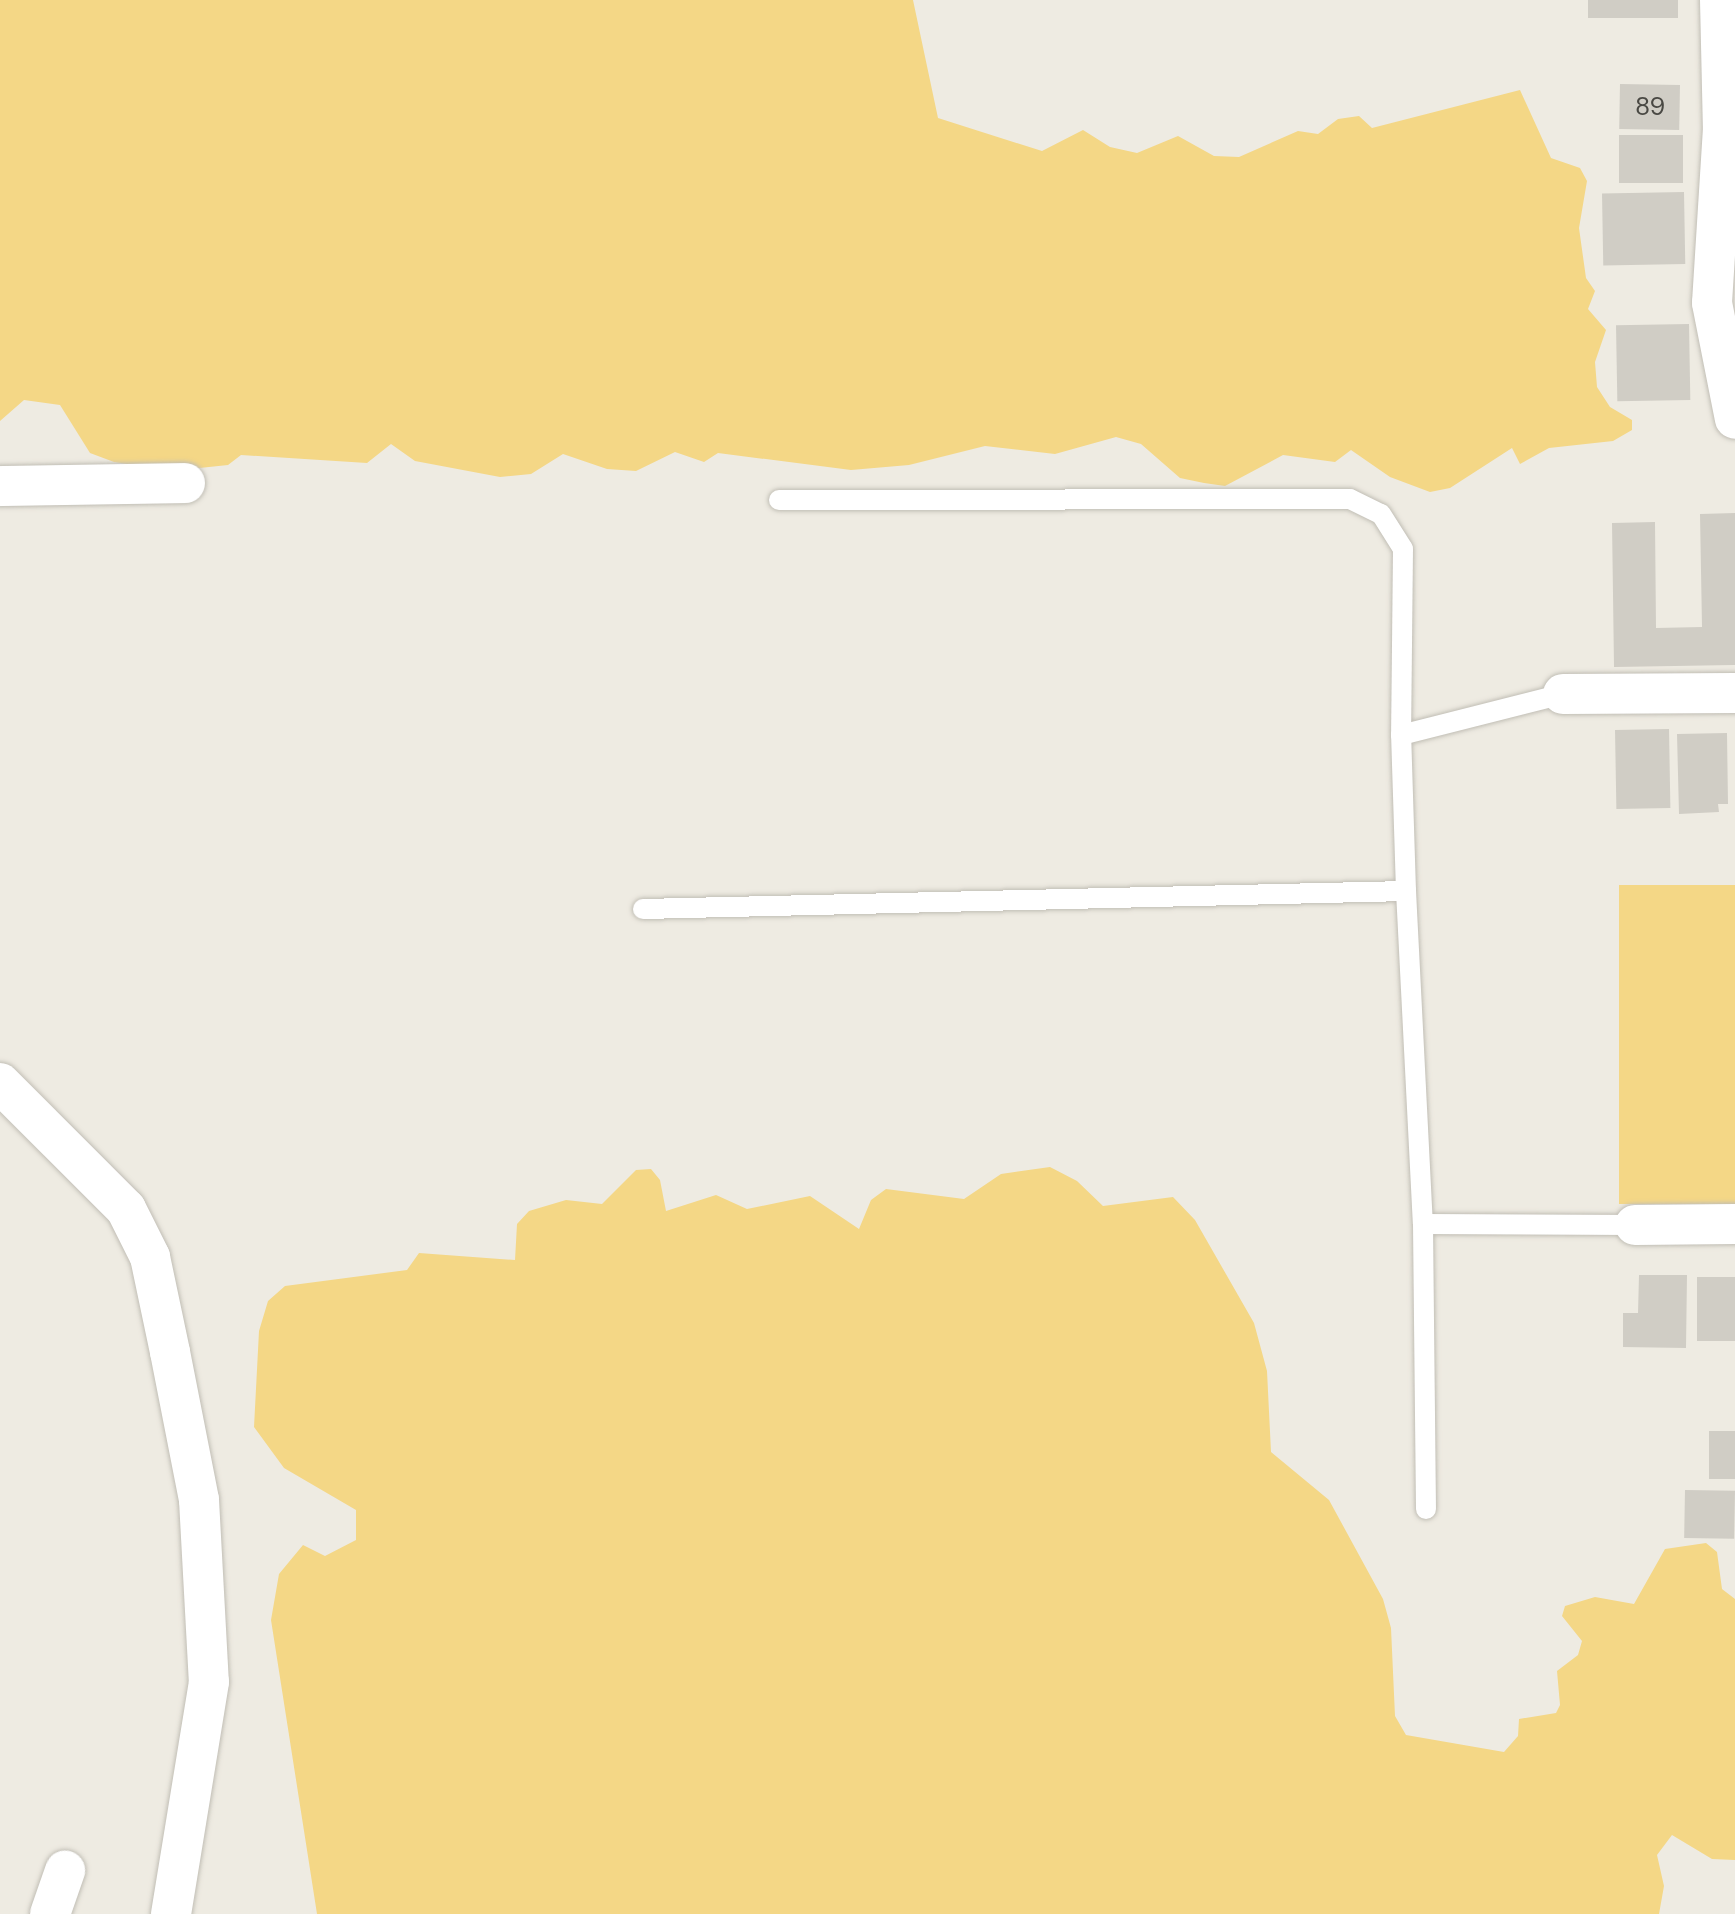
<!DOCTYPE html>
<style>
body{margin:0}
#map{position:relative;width:1735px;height:1914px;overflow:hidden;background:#eeebe2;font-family:"DM Sans",sans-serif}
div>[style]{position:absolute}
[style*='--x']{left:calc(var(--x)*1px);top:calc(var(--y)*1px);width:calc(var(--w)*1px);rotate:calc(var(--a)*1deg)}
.green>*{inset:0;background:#f4d786;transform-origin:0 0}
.building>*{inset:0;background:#d0cdc5;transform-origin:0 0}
.roads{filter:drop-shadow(0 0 2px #c1beb5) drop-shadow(0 0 2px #c1beb5)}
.lane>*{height:20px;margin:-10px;padding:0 10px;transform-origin:10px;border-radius:10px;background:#fff}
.street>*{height:40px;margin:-20px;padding:0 20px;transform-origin:20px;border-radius:20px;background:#fff}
span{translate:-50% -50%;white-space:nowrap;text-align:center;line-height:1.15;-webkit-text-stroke:9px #fff;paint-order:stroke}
.number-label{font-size:25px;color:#494843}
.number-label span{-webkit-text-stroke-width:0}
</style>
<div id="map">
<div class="green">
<div style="clip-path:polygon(0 0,913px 0,938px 118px,1042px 151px,1083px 130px,1110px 147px,1137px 153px,1178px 136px,1214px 156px,1239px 157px,1298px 131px,1318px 134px,1338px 119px,1359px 116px,1372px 128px,1520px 90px,1551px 158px,1580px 168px,1587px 181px,1579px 228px,1586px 278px,1595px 291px,1588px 309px,1606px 330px,1595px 362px,1597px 387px,1610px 407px,1632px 420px,1632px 430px,1613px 441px,1549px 448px,1520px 464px,1512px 448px,1450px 488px,1430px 492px,1390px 477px,1351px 450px,1335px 462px,1283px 455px,1225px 486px,1204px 483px,1180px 478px,1141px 444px,1116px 437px,1055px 454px,985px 446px,909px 465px,851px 470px,718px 453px,704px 462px,675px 452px,636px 471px,607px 469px,563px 454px,531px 474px,500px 477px,415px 461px,391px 444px,367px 463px,241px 455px,228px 465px,171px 471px,114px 462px,90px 453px,60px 405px,24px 400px,0 421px)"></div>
<div style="left:1735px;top:885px;width:319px;height:116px;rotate:90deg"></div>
<div style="clip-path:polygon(1050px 1167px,1077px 1181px,1103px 1206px,1173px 1197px,1195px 1220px,1254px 1323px,1267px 1371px,1271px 1452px,1329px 1500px,1383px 1599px,1391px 1628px,1395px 1716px,1406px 1735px,1504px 1752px,1518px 1736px,1519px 1719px,1556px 1713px,1560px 1705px,1557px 1671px,1578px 1655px,1582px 1641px,1562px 1616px,1565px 1606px,1595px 1597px,1634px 1604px,1665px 1549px,1706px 1543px,1717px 1552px,1722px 1589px,1735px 1599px,1735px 1860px,1712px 1859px,1672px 1835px,1657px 1855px,1664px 1886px,1659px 1914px,317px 1914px,271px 1620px,279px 1574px,303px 1545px,325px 1556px,356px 1540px,356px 1510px,284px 1468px,254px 1427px,259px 1331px,268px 1301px,285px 1286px,407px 1270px,419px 1253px,515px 1260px,517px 1224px,529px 1211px,566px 1200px,602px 1204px,636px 1170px,651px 1169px,660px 1180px,666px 1211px,716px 1195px,747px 1209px,810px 1196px,859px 1229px,871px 1200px,886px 1189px,964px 1199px,1001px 1174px)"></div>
</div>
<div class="building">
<div style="left:1588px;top:0;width:90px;height:18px"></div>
<div style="left:1620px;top:84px;width:60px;height:45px;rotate:1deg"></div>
<div style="left:1619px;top:135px;width:64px;height:48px"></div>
<div style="left:1684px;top:192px;width:72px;height:82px;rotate:89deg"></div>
<div style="left:1689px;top:324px;width:76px;height:73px;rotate:89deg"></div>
<div style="clip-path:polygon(1735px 513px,1735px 665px,1614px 667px,1612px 523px,1655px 522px,1656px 628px,1702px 627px,1700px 514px)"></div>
<div style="left:1669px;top:729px;width:79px;height:54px;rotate:89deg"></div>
<div style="clip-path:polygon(1727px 733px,1728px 804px,1718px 804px,1719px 812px,1679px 814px,1677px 734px)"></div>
<div style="clip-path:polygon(1639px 1275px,1687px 1275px,1686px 1348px,1623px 1347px,1623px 1313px,1638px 1313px)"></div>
<div style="left:1697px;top:1277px;width:38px;height:64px"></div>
<div style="left:1709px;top:1431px;width:26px;height:48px"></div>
<div style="left:1685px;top:1490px;width:50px;height:48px;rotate:1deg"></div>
</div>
<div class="roads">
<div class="lane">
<div style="--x:779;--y:500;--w:571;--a:-0.1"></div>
<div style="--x:1350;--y:499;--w:34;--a:26"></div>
<div style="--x:1381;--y:514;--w:41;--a:57.8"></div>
<div style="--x:1403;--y:549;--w:186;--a:90.6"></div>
<div style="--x:1406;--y:891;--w:333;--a:87.1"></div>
<div style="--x:1423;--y:1224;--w:285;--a:89.4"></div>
<div style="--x:643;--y:909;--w:763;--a:-1.35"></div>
<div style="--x:1406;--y:891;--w:156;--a:-91.8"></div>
<div style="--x:1401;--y:735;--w:167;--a:-14.2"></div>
<div style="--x:1423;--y:1224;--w:212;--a:0.3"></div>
</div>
<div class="street">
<div style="--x:1720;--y:0;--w:128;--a:88.7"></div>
<div style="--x:1723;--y:128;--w:175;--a:93.6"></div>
<div style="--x:1712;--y:303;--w:118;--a:78.8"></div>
<div style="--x:0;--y:486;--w:185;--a:-0.9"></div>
<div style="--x:1563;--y:694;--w:172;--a:-0.3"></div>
<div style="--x:0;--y:1083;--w:178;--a:45"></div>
<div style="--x:126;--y:1209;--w:54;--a:63.4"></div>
<div style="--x:150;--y:1257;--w:97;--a:78.1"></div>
<div style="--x:170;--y:1352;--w:151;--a:78.9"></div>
<div style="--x:199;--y:1500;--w:182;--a:86.9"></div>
<div style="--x:209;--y:1682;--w:235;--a:99.3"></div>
<div style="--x:1635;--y:1225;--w:100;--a:-0.6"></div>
<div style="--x:50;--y:1914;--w:46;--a:-70.8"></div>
</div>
</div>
<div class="number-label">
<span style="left:1650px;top:107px">89</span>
</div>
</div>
